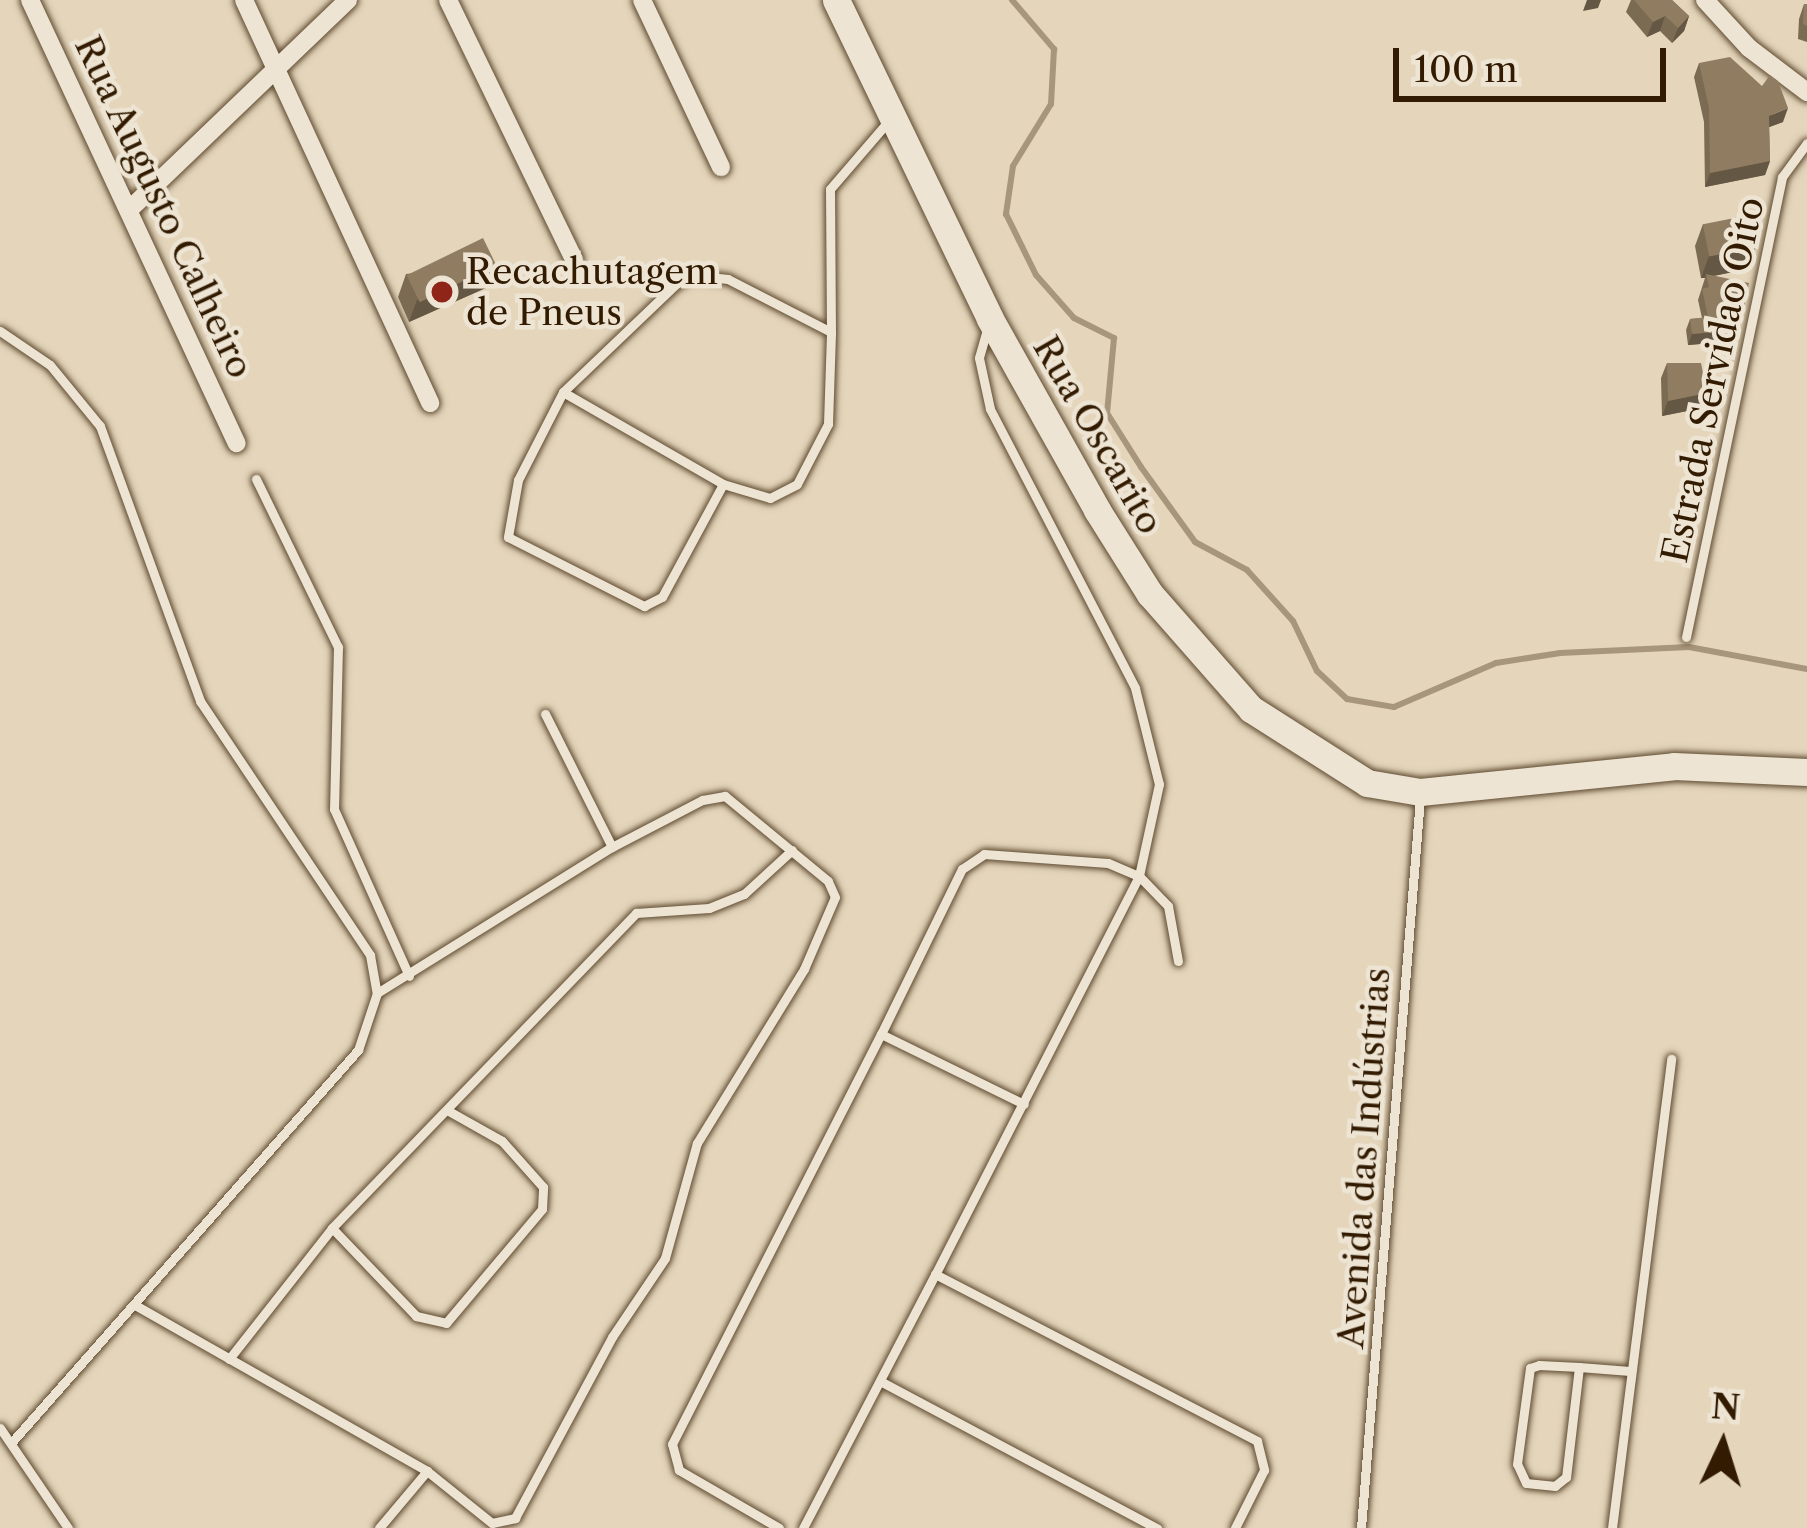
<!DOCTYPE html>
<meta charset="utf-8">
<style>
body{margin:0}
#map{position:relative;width:1807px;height:1528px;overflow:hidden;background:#e4d5bb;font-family:"Libre Caslon Text",serif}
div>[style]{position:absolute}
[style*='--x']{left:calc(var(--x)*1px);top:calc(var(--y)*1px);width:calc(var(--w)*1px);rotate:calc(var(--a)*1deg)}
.stream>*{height:6px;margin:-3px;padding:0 3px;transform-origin:3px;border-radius:3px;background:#a7967b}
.roads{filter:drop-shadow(0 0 3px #5e4a2f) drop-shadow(0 0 3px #5e4a2f)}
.lane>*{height:9px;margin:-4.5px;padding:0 4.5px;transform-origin:4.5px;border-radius:4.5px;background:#ede4d3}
.street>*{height:18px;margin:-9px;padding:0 9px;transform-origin:9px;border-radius:9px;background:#ede4d3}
.secondary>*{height:27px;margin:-13.5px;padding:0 13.5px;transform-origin:13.5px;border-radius:13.5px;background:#ede4d3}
.wall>*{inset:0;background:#7b6b53}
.shaded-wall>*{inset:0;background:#645744}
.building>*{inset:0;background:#8f7c61;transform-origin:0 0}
.dots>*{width:33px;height:33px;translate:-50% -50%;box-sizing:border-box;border:6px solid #ede4d3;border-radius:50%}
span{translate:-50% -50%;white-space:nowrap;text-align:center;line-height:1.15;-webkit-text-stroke:9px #ede4d3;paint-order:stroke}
.street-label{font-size:36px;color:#321b00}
.poi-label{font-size:36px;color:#321b00}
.left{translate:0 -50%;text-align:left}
.north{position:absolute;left:1663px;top:1384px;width:120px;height:120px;-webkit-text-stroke:9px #ede4d3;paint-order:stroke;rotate:4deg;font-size:33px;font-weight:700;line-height:48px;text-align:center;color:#321b00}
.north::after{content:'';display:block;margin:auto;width:42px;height:54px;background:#321b00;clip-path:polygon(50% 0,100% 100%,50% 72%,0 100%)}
.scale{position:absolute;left:1393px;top:48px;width:273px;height:54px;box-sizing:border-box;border:6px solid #321b00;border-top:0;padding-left:15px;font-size:36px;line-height:42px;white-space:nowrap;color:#321b00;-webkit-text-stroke:9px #ede4d3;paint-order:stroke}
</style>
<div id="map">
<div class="stream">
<div style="--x:1012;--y:0;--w:65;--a:49.4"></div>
<div style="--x:1054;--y:49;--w:55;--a:93.1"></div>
<div style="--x:1051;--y:104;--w:73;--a:121.5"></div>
<div style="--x:1013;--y:166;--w:49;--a:98.3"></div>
<div style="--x:1006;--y:214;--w:68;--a:63.8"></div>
<div style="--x:1036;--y:275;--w:57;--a:48.5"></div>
<div style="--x:1074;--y:318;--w:45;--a:26.6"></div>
<div style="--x:1114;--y:338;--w:75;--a:95.3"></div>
<div style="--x:1107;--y:413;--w:64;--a:57.8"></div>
<div style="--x:1141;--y:467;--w:92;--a:54.2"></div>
<div style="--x:1195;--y:542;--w:59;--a:28.3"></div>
<div style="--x:1247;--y:570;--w:69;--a:48"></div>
<div style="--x:1293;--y:621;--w:55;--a:64.4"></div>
<div style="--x:1317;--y:671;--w:41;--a:43"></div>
<div style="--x:1347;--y:699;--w:48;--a:9.7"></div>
<div style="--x:1394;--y:707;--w:111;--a:-23.3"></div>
<div style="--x:1496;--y:663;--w:65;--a:-8.9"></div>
<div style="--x:1560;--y:653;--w:129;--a:-2.7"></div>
<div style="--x:1689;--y:647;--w:120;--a:10.6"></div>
</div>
<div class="roads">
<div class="lane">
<div style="--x:988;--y:326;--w:33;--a:106"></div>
<div style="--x:979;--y:358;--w:52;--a:77.8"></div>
<div style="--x:990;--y:409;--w:314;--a:62.5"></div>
<div style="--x:1135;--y:688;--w:99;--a:76"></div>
<div style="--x:1159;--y:784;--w:94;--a:102.3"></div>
<div style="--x:1139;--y:876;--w:447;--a:117.1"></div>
<div style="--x:935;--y:1274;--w:363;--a:27.4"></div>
<div style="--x:1257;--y:1441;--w:30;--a:76"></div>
<div style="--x:1264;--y:1470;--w:65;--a:116.6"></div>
<div style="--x:0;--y:331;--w:60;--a:34.2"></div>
<div style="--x:50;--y:365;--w:79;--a:50.7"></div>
<div style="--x:100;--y:426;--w:293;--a:70"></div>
<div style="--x:200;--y:701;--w:306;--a:56.2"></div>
<div style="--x:370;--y:955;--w:39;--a:80"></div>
<div style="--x:377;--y:993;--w:60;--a:108.4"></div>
<div style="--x:358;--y:1050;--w:524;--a:131.44"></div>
<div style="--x:831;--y:332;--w:116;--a:-152.8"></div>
<div style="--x:728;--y:279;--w:36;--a:-174"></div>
<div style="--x:692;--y:275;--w:18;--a:151"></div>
<div style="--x:676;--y:284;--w:156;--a:136.3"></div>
<div style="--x:563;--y:392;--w:99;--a:117.1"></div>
<div style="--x:518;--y:480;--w:58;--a:100"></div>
<div style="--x:508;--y:537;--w:153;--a:26.9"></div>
<div style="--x:644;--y:606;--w:20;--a:-27"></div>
<div style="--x:662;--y:597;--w:128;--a:-61.6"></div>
<div style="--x:723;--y:484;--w:49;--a:16.6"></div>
<div style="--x:770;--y:498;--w:30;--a:-27"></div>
<div style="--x:797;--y:484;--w:68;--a:-62.7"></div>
<div style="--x:828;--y:424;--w:92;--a:-88.1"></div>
<div style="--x:831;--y:332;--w:143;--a:-90.4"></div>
<div style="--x:830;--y:189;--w:94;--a:-49.3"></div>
<div style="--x:563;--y:392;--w:185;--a:29.9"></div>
<div style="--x:256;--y:479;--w:187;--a:64"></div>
<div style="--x:338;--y:647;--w:162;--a:91.4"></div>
<div style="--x:334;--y:809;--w:183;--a:65.8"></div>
<div style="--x:1686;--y:637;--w:470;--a:-78.2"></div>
<div style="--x:1782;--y:177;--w:42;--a:-53.7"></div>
<div style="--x:377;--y:993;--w:277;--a:-31.9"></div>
<div style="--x:612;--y:847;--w:149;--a:-116.7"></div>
<div style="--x:881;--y:1034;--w:184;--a:-63.9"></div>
<div style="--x:962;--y:869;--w:27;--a:-34"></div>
<div style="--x:984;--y:854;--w:124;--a:4.2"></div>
<div style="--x:1108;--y:863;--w:34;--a:23"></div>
<div style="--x:1139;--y:876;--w:42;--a:46"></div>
<div style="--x:1168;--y:906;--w:56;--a:79.7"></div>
<div style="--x:332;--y:1228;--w:122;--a:46.3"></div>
<div style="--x:416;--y:1316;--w:31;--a:13"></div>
<div style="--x:446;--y:1323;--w:149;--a:-49.9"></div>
<div style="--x:542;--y:1209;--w:22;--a:-87"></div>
<div style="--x:543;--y:1187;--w:62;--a:-131.7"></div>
<div style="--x:502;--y:1141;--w:63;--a:-150.6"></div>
<div style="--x:135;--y:1305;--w:336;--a:29.6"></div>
<div style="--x:427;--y:1471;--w:83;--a:38.7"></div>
<div style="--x:492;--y:1523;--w:24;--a:-12"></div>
<div style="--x:515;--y:1518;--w:205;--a:-61.8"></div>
<div style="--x:612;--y:1337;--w:95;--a:-56.1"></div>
<div style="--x:665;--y:1258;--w:119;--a:-74.5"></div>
<div style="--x:697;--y:1143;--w:204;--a:-58.4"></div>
<div style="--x:804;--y:969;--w:78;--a:-66.7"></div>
<div style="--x:835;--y:897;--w:17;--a:-114"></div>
<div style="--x:828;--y:881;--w:134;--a:-140.5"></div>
<div style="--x:725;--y:796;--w:23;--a:170"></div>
<div style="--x:702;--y:800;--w:102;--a:152.4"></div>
<div style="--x:229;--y:1359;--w:167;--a:-51.8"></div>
<div style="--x:332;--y:1228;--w:438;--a:-46"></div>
<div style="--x:636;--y:913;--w:73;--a:-3.9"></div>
<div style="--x:709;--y:908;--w:38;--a:-22"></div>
<div style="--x:744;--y:894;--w:65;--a:-42.5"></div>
<div style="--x:1579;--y:1367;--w:111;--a:96.7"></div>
<div style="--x:1566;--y:1477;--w:14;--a:141"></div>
<div style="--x:1555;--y:1486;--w:29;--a:-174"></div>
<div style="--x:1526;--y:1483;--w:21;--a:-115"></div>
<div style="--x:1517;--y:1464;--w:97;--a:-82.3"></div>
<div style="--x:1530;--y:1368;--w:9;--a:-18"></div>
<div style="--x:1539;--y:1365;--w:40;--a:2.9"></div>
<div style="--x:1579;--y:1367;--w:51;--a:4.5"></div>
<div style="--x:880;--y:1381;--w:314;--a:28"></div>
<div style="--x:0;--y:1428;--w:121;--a:55.8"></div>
<div style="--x:379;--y:1528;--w:75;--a:-49.9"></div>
<div style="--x:779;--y:1528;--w:116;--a:-149.9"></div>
<div style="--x:679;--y:1470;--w:27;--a:-105"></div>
<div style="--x:672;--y:1444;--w:460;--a:-63"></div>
<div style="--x:881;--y:1034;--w:159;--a:26.1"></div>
<div style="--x:803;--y:1528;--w:286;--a:-62.5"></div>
<div style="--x:1361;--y:1528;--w:732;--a:-85.38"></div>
<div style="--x:1612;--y:1528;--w:473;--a:-82.8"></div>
</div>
<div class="street">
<div style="--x:30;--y:0;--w:489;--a:65"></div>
<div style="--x:244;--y:0;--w:444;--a:65.2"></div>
<div style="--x:448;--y:0;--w:289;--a:64.1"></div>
<div style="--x:642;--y:0;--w:185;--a:64.7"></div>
<div style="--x:1705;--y:0;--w:65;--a:47.5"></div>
<div style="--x:1749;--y:48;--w:73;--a:37.2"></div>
<div style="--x:130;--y:209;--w:302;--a:-43.8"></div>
</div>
<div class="secondary">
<div style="--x:836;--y:0;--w:354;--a:64.2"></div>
<div style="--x:990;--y:319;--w:219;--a:60.7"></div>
<div style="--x:1097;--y:510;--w:99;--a:57.8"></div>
<div style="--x:1150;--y:594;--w:153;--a:48.7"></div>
<div style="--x:1251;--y:709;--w:138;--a:32.5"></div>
<div style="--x:1367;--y:783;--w:54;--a:9.6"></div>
<div style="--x:1420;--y:792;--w:255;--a:-5.8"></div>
<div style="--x:1674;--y:766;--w:133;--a:2.6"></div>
</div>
</div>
<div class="wall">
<div style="clip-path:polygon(1631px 0,1672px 0,1689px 16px,1684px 31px,1672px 43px,1660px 31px,1647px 37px,1626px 12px)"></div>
<div style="clip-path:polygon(1804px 4px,1807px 4px,1807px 42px,1798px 39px,1799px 19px)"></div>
<div style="clip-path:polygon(1699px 63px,1783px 122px,1769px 127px,1770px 161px,1765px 175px,1705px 187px,1704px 122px,1694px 77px)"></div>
<div style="clip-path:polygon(1703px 224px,1748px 269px,1714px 276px,1744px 307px,1740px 318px,1728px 321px,1724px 342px,1688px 345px,1686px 330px,1690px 319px,1702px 318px,1698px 300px,1705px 278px,1701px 278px,1695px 246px)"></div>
<div style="clip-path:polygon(496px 265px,488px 287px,409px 322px,398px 297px,406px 274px)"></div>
<div style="clip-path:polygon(1667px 363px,1707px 393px,1702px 408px,1662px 416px,1661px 378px)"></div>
</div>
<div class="shaded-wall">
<div style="clip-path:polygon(1587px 0,1601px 0,1598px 8px,1583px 11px)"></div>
<div style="clip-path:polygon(1665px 16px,1660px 31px,1647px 37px,1653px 22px)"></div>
<div style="clip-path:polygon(1689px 16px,1684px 31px,1672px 43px,1678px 28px)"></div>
<div style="clip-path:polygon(1788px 108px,1783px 122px,1764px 129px,1769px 116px)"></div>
<div style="clip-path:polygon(1770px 161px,1765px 175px,1705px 187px,1710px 173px)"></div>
<div style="clip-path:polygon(1756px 247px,1748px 269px,1707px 277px,1706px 274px,1705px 278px,1701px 278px,1709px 256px)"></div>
<div style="clip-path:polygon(496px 265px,488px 287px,409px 322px,417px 300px)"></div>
<div style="clip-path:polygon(1744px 307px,1740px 318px,1723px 322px,1727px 311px)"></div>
<div style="clip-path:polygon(1728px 331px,1724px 342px,1688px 345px,1692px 334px)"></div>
<div style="clip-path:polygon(1707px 393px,1702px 408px,1662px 416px,1668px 401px)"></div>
</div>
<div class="building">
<div style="clip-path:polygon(1634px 0,1672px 0,1689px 16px,1678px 28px,1665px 16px,1653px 22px)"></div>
<div style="clip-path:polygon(1804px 4px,1807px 4px,1807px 26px,1803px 24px)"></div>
<div style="clip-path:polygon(1730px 57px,1762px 86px,1770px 75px,1778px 81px,1788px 108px,1769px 116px,1770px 161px,1710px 173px,1709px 108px,1699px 63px)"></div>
<div style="left:1750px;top:215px;width:33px;height:48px;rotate:79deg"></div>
<div style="left:483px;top:238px;width:30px;height:85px;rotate:64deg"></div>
<div style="clip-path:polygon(1706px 274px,1749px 283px,1744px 307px,1727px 311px,1728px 331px,1692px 334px,1690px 319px,1708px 317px,1702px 289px,1709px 287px)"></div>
<div style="clip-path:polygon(1667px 363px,1701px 363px,1707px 393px,1668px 401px)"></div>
</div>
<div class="dots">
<div style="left:442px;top:292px;background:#8f2418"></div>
</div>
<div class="street-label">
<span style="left:164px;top:207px;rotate:65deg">Rua Augusto Calheiro</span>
<span style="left:1713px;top:380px;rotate:-78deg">Estrada Servidao Oito</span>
<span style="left:1098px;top:435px;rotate:60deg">Rua Oscarito</span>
<span style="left:1364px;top:1158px;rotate:-86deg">Avenida das Indústrias</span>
</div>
<div class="poi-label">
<span class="left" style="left:466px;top:292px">Recachutagem<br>de Pneus</span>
</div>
<div class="north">N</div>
<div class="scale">100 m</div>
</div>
